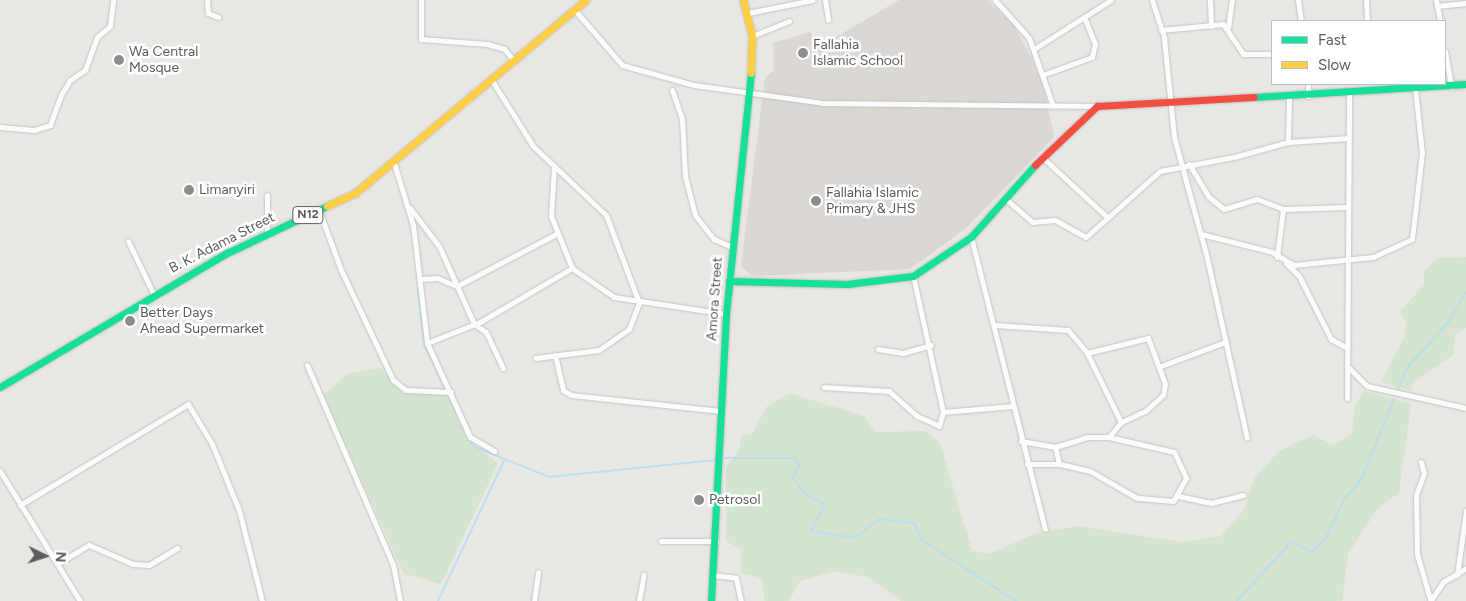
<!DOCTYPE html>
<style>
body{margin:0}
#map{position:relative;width:1466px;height:601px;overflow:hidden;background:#e9e7e3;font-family:Figtree,sans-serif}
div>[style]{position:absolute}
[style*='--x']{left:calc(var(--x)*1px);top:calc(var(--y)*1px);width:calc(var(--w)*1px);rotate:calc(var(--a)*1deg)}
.education>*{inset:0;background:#dbd7d3}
.green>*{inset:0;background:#d4e4cf}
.stream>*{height:2px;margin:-1px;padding:0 1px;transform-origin:1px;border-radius:1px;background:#badff0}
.roads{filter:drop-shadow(0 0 1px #c3c3c3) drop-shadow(0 0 1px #c3c3c3)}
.street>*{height:5px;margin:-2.5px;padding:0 2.5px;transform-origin:2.5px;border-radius:2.5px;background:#fcfbfb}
.fast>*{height:7px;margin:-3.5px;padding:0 3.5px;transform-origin:3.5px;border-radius:3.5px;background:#16e098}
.slow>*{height:7px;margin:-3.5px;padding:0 3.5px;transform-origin:3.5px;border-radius:3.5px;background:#ffcf43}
.jam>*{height:7px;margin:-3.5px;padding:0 3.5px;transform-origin:3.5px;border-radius:3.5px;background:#f24e42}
.dots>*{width:14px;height:14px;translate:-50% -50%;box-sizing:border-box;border:2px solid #fff;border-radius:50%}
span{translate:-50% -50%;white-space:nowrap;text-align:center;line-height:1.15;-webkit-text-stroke:5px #fff;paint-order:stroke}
.shield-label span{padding:1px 4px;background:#fff;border:1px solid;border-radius:4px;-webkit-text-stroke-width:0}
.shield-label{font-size:12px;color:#5a5d60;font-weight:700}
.poi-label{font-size:14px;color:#5a5d60}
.left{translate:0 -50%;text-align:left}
.street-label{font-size:14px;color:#5a5d60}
.legend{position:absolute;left:1271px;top:20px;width:175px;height:65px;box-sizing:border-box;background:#fff;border:1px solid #bdbebf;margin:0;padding:6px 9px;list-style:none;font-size:15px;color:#5a5d60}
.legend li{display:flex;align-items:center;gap:10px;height:25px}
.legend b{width:25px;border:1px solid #bdbebf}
.north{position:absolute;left:20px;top:531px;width:50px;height:50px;-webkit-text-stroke:4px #fff;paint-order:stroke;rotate:94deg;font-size:14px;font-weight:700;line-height:20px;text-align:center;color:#5a5d60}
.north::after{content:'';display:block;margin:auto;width:18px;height:22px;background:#5a5d60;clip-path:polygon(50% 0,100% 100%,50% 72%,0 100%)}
</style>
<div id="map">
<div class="education">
<div style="clip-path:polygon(899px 0,987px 0,1013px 24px,1027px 49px,1043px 84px,1054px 137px,965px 229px,910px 269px,752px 276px,741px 266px,765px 78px,774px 70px,773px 43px,811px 32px,816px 49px)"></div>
</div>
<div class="green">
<div style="clip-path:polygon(1466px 257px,1466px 328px,1455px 334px,1453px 355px,1414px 382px,1411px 391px,1381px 382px,1405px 336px,1406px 322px,1400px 311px,1424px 285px,1424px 271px,1437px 258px)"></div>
<div style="clip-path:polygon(380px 368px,403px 393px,446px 391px,468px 440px,498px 463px,441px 584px,404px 574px,323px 395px,349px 373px)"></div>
<div style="clip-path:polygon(1364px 391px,1411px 404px,1399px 493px,1378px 508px,1348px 554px,1342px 601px,901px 601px,868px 577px,835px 571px,800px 581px,789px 601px,765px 601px,762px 578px,740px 573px,742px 550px,726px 541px,726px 467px,739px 451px,741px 436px,752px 434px,766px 407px,789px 393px,864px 416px,875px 432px,925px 431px,940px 443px,972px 550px,988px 554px,1037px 533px,1079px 526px,1181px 542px,1221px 536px,1245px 508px,1254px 479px,1279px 451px,1313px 435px,1333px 445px,1352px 433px,1355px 406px)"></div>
</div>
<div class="stream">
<div style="--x:418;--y:288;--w:56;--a:83.9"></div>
<div style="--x:424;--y:344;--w:113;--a:64.3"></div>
<div style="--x:473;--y:446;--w:82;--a:22.2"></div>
<div style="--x:549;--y:477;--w:168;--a:-5.8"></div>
<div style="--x:1397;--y:390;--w:24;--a:-66"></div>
<div style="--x:1407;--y:368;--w:59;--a:-47.7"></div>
<div style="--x:1447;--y:324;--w:37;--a:-59"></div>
<div style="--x:726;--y:458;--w:68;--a:0"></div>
<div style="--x:794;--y:458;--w:9;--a:54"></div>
<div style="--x:799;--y:465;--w:14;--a:115"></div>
<div style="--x:793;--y:478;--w:19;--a:54"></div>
<div style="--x:804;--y:493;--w:24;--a:28"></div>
<div style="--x:825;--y:504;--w:30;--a:117"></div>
<div style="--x:811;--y:531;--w:45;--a:9"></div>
<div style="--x:855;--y:538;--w:31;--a:-38"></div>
<div style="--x:879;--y:519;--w:35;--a:7"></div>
<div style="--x:914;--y:523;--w:19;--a:65"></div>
<div style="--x:922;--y:540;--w:112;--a:33"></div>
<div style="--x:438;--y:601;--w:155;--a:-64.8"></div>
<div style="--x:1237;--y:601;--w:81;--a:-47.5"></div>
<div style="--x:1292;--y:541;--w:23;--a:31"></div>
<div style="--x:1312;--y:553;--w:23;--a:-49"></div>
<div style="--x:1327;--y:536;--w:38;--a:-65"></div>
<div style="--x:1343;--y:501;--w:30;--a:-50"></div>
<div style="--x:1362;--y:478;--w:85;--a:-67.9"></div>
</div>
<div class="roads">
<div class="street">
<div style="--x:207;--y:0;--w:13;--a:86"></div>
<div style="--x:208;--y:13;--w:11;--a:22"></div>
<div style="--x:421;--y:0;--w:39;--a:90"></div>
<div style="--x:421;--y:39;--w:66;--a:4.3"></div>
<div style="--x:487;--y:44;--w:18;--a:16"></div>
<div style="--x:504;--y:49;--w:15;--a:48"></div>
<div style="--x:825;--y:0;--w:20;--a:81"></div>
<div style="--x:995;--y:0;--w:51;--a:48.2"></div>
<div style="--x:1029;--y:38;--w:72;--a:70.6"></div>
<div style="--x:1152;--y:0;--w:40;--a:72"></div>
<div style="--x:1164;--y:38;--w:100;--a:84.2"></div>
<div style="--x:1174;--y:137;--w:125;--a:74.7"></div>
<div style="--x:1207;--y:258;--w:184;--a:77.5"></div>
<div style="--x:1210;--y:0;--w:26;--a:88"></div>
<div style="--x:1298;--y:0;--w:21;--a:82"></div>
<div style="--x:1366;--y:0;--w:21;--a:87"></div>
<div style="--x:1436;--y:0;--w:21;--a:79"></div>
<div style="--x:1437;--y:6;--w:29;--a:-6"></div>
<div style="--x:574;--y:9;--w:74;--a:49.4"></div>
<div style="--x:622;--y:65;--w:75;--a:15.5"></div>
<div style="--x:694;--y:85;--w:130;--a:7.9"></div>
<div style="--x:823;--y:103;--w:273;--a:0.6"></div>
<div style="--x:748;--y:13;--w:66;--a:-11.3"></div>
<div style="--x:1228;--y:28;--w:28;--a:-82"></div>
<div style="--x:1161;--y:30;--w:62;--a:-5.5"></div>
<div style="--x:1223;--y:24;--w:36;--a:56"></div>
<div style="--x:1243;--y:54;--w:29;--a:0"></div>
<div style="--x:752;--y:36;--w:40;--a:-22"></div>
<div style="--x:1034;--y:49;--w:91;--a:-32.5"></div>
<div style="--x:1445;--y:51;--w:36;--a:80"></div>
<div style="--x:1045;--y:74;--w:50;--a:-19.9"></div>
<div style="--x:1092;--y:57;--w:13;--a:-77"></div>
<div style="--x:1095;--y:44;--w:29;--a:-112"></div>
<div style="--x:491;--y:79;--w:79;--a:57.9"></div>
<div style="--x:533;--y:146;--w:100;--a:43.4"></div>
<div style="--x:606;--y:215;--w:94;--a:69.4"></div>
<div style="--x:639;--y:303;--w:28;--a:111"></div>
<div style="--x:629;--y:329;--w:37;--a:145"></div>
<div style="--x:599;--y:350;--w:64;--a:172.8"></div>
<div style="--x:672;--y:90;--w:31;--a:71"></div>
<div style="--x:682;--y:119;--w:57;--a:87"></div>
<div style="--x:685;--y:176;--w:40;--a:75.6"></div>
<div style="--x:695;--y:215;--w:31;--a:52"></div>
<div style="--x:714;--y:239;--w:20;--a:24"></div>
<div style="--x:1308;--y:96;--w:12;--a:-90"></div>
<div style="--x:0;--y:127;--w:34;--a:5"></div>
<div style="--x:34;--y:130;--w:17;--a:-17"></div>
<div style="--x:50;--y:125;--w:32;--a:-70"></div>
<div style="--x:61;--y:95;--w:17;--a:-59"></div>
<div style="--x:70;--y:80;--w:18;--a:-34"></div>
<div style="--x:85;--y:70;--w:35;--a:-70"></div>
<div style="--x:97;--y:37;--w:17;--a:-40"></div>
<div style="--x:110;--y:26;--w:26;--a:-83"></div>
<div style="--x:1288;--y:142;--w:61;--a:-3.8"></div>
<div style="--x:1042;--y:157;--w:88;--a:42.7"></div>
<div style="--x:394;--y:163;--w:65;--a:73"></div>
<div style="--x:413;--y:225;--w:119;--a:83.2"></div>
<div style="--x:427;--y:343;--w:103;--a:65.4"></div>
<div style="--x:470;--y:437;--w:28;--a:30"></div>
<div style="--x:1189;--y:164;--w:39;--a:59"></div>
<div style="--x:1209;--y:197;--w:19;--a:39"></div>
<div style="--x:1224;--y:209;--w:34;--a:-17"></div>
<div style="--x:1257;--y:199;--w:28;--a:21"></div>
<div style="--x:1283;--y:209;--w:65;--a:-1.8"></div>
<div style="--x:554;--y:167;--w:49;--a:93.5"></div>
<div style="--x:551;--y:216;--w:56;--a:68"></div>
<div style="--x:572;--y:268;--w:51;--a:34.6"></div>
<div style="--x:614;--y:297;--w:113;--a:8.6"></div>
<div style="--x:267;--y:195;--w:38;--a:90"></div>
<div style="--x:1007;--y:200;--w:33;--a:41"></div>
<div style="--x:1032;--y:222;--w:23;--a:-5"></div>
<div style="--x:1055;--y:220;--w:35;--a:29"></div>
<div style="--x:1086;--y:237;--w:99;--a:-41.7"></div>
<div style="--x:1160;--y:171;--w:75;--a:-10.7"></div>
<div style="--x:1234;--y:157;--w:56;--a:-15.5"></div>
<div style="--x:1288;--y:142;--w:45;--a:-88.7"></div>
<div style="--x:410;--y:208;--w:48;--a:52.7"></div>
<div style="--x:439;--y:246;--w:44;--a:65.8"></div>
<div style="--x:457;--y:286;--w:112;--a:-27.7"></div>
<div style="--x:319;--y:210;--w:64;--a:69.9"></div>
<div style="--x:341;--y:270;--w:122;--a:64.7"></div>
<div style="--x:393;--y:380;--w:16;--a:38"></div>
<div style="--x:406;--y:390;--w:45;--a:2.5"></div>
<div style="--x:1201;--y:234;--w:73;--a:14.2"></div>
<div style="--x:1272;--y:252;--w:26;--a:31"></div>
<div style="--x:1294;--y:265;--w:79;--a:-5.8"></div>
<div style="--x:1373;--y:257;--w:43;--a:-24.8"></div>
<div style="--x:1412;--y:239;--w:87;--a:-83.4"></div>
<div style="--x:1422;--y:153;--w:64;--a:-96.2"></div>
<div style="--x:971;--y:237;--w:301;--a:75.8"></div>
<div style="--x:128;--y:241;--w:58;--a:64.3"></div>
<div style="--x:1277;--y:257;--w:48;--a:-82.9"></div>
<div style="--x:1286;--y:263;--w:18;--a:45"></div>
<div style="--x:1299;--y:276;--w:71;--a:63.1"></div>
<div style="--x:1331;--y:339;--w:18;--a:29"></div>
<div style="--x:421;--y:279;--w:16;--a:-4"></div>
<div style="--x:437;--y:278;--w:22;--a:22"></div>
<div style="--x:457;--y:286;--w:42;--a:65.9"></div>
<div style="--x:474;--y:324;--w:14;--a:34"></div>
<div style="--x:486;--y:332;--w:40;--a:65"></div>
<div style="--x:994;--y:325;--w:74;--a:3.9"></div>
<div style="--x:1068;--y:330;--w:30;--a:50"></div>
<div style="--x:1087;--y:353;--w:77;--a:63.8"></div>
<div style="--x:427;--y:343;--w:57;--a:-21.6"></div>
<div style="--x:480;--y:322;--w:107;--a:-30.4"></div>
<div style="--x:878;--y:349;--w:25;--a:9"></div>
<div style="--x:903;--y:353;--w:29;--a:-16"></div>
<div style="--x:1087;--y:353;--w:63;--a:-13.8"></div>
<div style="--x:1148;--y:338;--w:49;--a:69.7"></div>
<div style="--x:1165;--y:384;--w:11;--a:100"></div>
<div style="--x:1163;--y:395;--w:24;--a:138"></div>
<div style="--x:1145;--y:411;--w:26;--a:155"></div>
<div style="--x:1121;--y:422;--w:19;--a:129"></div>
<div style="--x:555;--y:355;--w:36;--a:77"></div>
<div style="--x:563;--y:390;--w:9;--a:32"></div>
<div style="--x:571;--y:395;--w:151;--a:6.1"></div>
<div style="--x:307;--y:365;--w:218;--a:66.7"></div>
<div style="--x:393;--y:565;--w:37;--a:79"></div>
<div style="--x:1161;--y:366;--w:68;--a:-20.6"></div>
<div style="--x:1347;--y:366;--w:28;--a:45"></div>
<div style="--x:1367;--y:386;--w:101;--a:12.5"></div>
<div style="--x:824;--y:387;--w:65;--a:3.5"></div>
<div style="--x:889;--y:391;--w:38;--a:42"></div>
<div style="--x:917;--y:416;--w:24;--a:24"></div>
<div style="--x:939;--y:426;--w:15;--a:-74"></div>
<div style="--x:943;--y:412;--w:139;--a:-102.4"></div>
<div style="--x:1347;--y:398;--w:304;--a:-89.6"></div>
<div style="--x:943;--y:412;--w:70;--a:-4.9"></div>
<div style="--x:1021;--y:441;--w:35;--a:10"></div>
<div style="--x:1055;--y:447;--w:34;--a:-17"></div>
<div style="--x:1087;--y:437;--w:22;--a:0"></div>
<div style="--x:1109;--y:437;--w:67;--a:13"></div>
<div style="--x:1174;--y:452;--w:29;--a:65"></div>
<div style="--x:1186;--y:478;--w:26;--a:119"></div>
<div style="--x:1173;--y:501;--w:36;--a:-175"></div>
<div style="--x:1137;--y:498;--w:54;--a:-150.1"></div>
<div style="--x:1090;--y:471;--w:32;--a:-167"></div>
<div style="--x:1059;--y:464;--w:17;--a:-103"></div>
<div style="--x:1421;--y:462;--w:11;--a:75"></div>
<div style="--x:1424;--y:473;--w:23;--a:110"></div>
<div style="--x:1416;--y:495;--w:59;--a:89"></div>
<div style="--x:1417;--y:554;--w:47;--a:73.9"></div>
<div style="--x:1027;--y:464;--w:32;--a:0"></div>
<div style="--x:0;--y:471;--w:153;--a:58.4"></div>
<div style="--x:1178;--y:496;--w:34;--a:12"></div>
<div style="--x:1211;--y:503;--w:33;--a:-14"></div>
<div style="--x:20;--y:505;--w:196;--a:-31"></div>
<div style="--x:188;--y:404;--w:47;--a:59"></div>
<div style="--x:212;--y:444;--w:71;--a:67.8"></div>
<div style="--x:239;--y:510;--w:94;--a:75.8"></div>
<div style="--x:661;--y:541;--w:55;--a:0"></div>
<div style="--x:57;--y:564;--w:37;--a:-31"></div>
<div style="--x:89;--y:545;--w:48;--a:23.4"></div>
<div style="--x:133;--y:564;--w:16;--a:4"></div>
<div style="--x:149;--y:565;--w:33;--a:-31"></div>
<div style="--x:713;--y:575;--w:23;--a:7"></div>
<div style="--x:736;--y:578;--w:24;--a:78"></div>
<div style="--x:1457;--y:575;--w:65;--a:-82"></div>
<div style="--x:1431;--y:600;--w:22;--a:-56"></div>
<div style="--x:1443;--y:582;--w:27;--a:-31"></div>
<div style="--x:534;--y:601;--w:29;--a:-82"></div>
<div style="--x:639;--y:601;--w:27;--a:-80"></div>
</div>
<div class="fast">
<div style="--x:1254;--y:97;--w:212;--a:-3.5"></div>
<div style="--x:729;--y:281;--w:118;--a:1.5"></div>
<div style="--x:847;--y:284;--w:66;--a:-6.9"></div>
<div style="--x:913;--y:276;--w:70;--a:-33.9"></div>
<div style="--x:971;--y:237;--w:96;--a:-48.4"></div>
<div style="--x:0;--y:387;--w:264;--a:-30.6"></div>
<div style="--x:227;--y:253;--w:110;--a:-25.2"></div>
<div style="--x:711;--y:601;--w:287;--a:-87"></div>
<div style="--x:726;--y:314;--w:242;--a:-84.1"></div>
</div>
<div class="slow">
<div style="--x:743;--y:0;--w:37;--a:76"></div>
<div style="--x:752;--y:36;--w:37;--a:92"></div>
<div style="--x:327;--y:206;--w:31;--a:-25"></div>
<div style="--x:355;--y:193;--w:301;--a:-39.9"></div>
</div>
<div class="jam">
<div style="--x:1035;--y:165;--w:86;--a:-43.6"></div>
<div style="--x:1097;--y:106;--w:157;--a:-3.3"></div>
</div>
</div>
<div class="dots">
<div style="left:803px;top:53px;background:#8c8d8e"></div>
<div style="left:119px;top:60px;background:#8c8d8e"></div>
<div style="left:189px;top:190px;background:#8c8d8e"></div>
<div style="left:816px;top:201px;background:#8c8d8e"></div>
<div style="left:130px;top:321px;background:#8c8d8e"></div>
<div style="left:699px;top:500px;background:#8c8d8e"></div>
</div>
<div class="shield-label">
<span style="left:308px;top:215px">N12</span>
</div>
<div class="poi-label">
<span class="left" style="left:813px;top:53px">Fallahia<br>Islamic School</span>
<span class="left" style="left:129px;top:60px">Wa Central<br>Mosque</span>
<span class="left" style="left:199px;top:190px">Limanyiri</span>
<span class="left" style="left:826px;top:201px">Fallahia Islamic<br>Primary &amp; JHS</span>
<span class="left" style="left:140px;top:321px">Better Days<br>Ahead Supermarket</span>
<span class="left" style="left:709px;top:500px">Petrosol</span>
</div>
<div class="street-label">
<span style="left:222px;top:243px;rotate:-27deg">B. K. Adama Street</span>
<span style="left:715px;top:299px;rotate:-86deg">Amora Street</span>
</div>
<ul class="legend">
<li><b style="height:6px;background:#16e098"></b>Fast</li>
<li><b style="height:6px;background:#ffcf43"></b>Slow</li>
</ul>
<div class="north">N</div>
</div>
